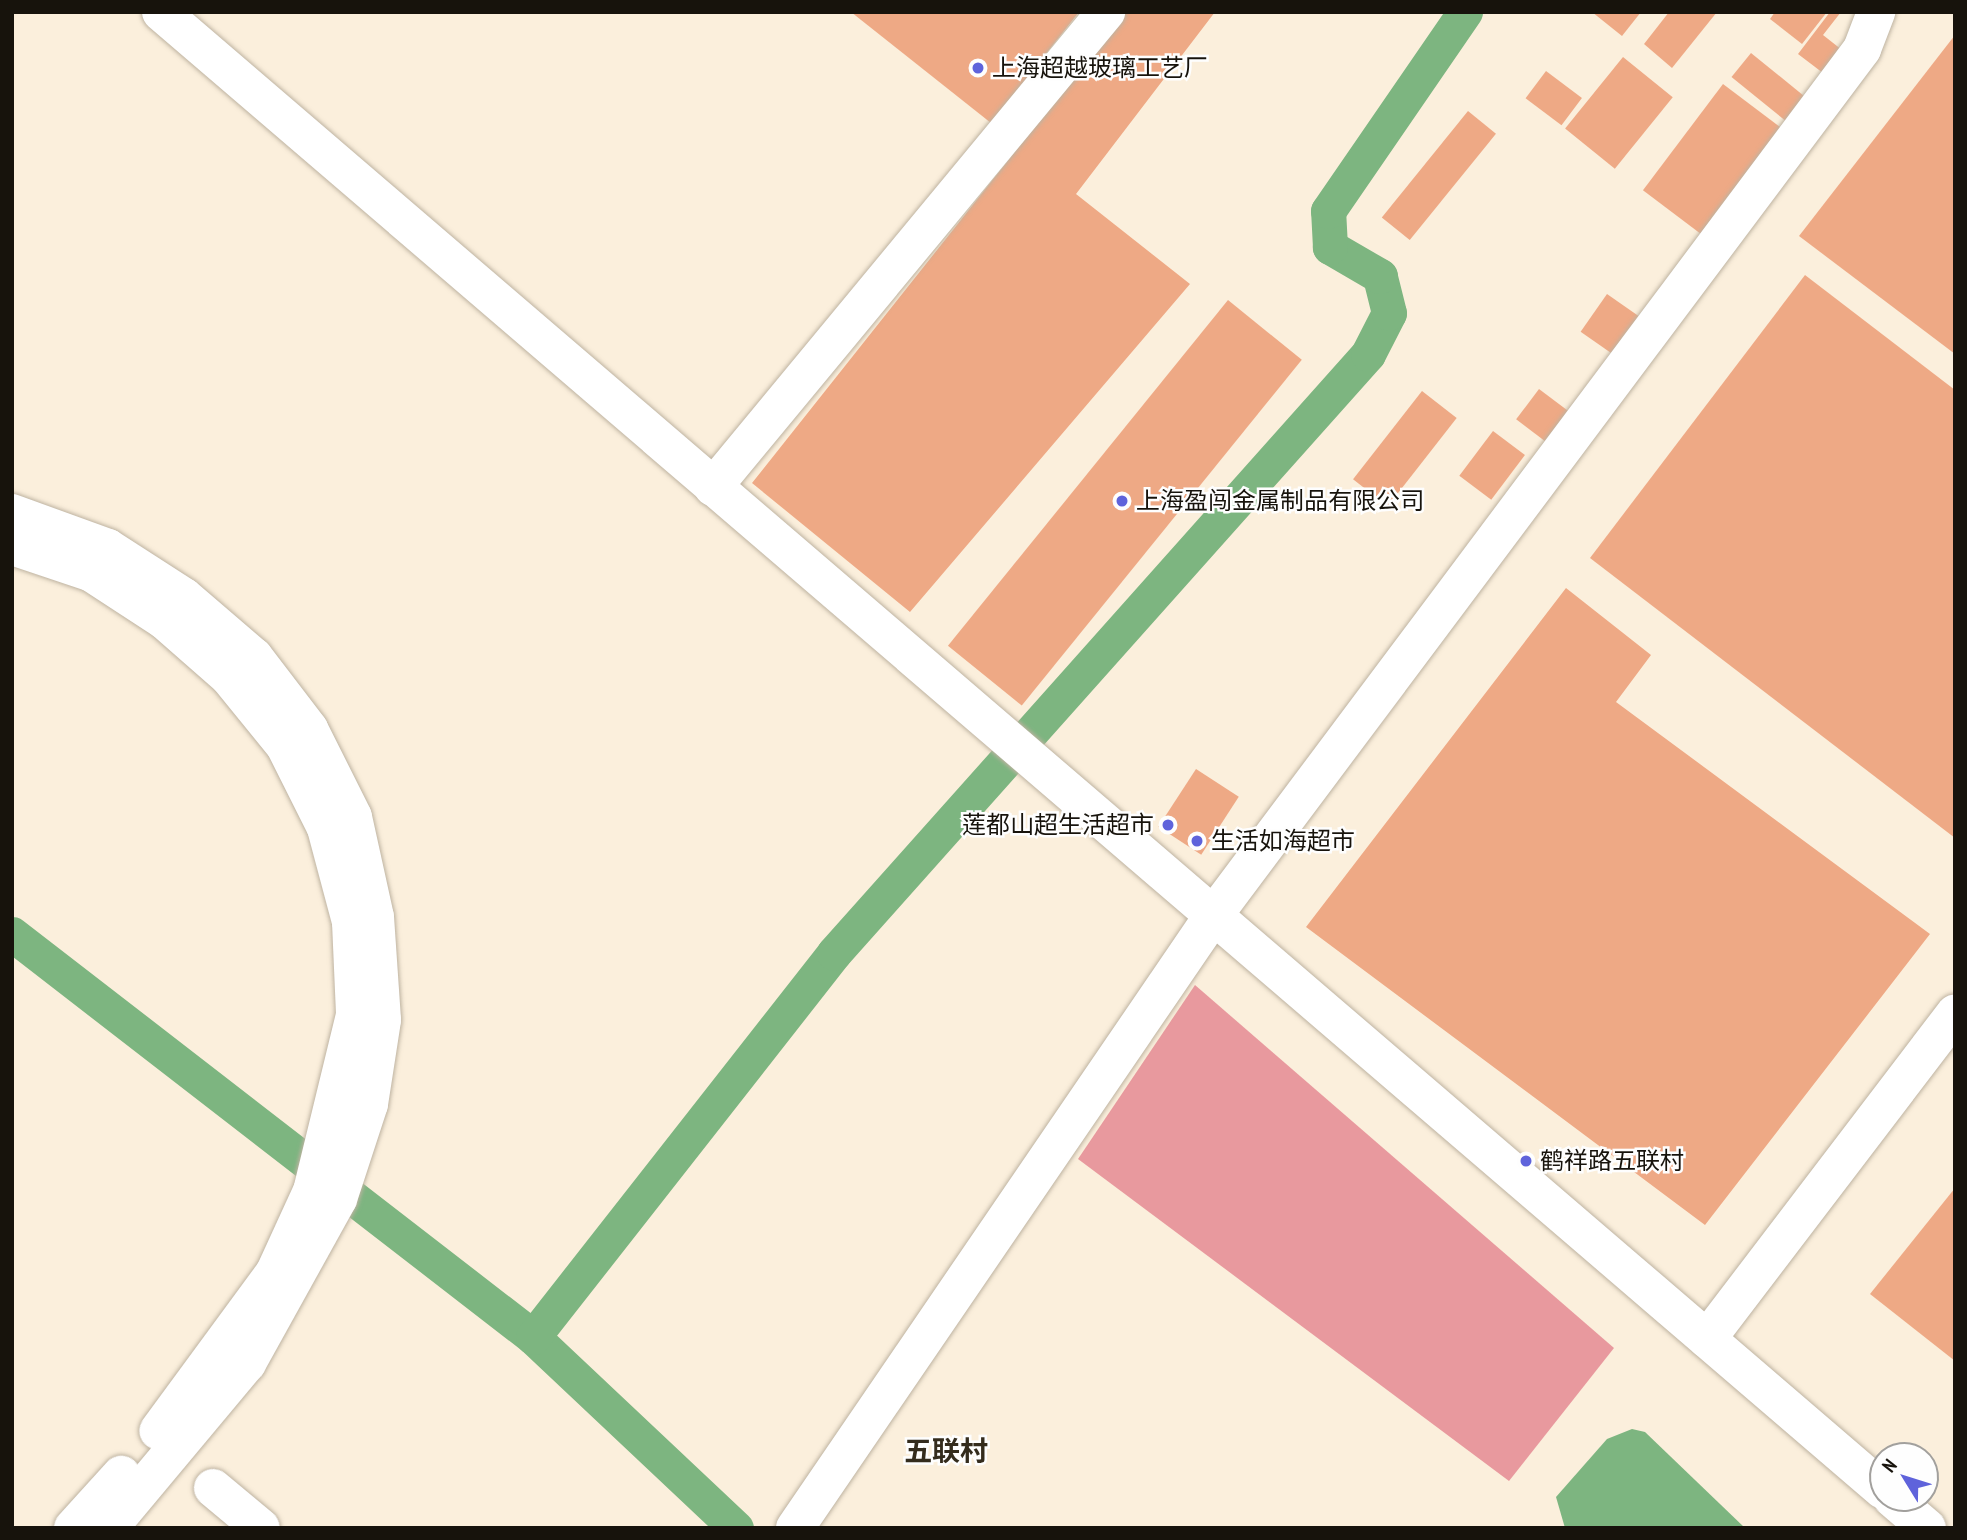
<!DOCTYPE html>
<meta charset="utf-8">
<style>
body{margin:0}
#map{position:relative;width:1967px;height:1540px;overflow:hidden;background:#fbefdc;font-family:"PT Sans Narrow","Noto Sans SC",sans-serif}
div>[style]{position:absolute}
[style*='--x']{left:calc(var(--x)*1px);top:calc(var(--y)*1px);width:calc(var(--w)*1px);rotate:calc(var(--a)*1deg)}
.forest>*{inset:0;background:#e8999e}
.water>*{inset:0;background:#7db580}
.canal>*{height:35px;margin:-17.5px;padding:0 17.5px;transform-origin:17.5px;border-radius:17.5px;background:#7db580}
.building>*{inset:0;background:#eea985;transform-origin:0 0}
.roads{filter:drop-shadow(0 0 2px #beb3a1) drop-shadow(0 0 2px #beb3a1)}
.minor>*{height:38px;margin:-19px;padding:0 19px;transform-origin:19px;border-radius:19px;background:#fff}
.highway>*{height:38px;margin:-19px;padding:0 19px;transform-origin:19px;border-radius:19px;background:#fff}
.dots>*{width:19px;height:19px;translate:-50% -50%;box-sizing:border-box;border:4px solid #fefefe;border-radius:50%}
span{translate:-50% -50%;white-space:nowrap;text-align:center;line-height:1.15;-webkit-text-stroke:5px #fefefe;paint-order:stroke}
.poi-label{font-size:24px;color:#17130c}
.left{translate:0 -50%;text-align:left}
.right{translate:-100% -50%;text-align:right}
.quarter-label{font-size:28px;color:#342c1d;font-weight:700}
.frame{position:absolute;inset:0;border:14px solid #17130c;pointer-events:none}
.north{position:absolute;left:1869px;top:1442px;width:70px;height:70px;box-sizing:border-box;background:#fefefe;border:2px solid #a2a09d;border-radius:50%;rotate:308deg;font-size:19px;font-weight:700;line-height:28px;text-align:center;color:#17130c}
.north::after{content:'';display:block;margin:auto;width:24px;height:32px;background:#5f63db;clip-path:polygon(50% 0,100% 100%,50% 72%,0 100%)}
</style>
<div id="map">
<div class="forest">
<div style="clip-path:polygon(1195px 985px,1614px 1348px,1509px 1481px,1078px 1159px)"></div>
</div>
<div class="water">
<div style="clip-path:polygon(1632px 1429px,1645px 1432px,1745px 1528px,1565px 1528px,1556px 1497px,1607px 1439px)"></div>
</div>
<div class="canal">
<div style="--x:12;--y:934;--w:659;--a:37.72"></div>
<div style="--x:533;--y:1337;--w:279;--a:43.3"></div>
<div style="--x:533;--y:1337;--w:488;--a:-51.9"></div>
<div style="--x:834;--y:953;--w:802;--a:-48.28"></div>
<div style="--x:1368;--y:354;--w:46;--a:-62.9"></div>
<div style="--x:1389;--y:313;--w:38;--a:-104"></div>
<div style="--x:1380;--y:276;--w:58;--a:-149.9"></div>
<div style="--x:1330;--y:247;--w:36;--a:-93"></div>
<div style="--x:1328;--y:211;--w:242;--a:-55.5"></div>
</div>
<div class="building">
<div style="clip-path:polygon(851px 12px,1079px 12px,991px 123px)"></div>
<div style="clip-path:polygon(1126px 12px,1215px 12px,1076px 194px,1190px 284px,910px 612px,752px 483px)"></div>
<div style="clip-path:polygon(1592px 12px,1641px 12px,1622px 36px)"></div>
<div style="clip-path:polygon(1669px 12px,1717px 12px,1672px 68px,1644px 44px)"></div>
<div style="clip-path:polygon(1775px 12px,1827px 12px,1802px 44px,1770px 19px)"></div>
<div style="clip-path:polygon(1830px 12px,1841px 12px,1823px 35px,1842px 50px,1823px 73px,1798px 54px)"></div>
<div style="clip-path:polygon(1955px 35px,1955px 354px,1799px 236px)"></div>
<div style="left:1751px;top:53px;width:69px;height:31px;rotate:39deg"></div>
<div style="left:1623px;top:57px;width:64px;height:92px;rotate:39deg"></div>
<div style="left:1546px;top:71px;width:45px;height:34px;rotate:37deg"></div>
<div style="left:1723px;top:84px;width:73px;height:133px;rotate:37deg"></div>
<div style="left:1468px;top:111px;width:36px;height:137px;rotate:39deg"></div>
<div style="clip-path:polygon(1805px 275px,1955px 390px,1955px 838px,1590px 558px)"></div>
<div style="left:1607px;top:294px;width:42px;height:46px;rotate:35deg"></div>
<div style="left:1228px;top:300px;width:95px;height:445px;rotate:39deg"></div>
<div style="left:1539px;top:389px;width:40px;height:38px;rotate:37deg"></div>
<div style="left:1422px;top:391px;width:44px;height:112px;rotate:38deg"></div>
<div style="left:1493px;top:431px;width:40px;height:56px;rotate:37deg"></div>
<div style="clip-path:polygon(1566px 588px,1651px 655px,1616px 702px,1930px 934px,1705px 1225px,1306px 927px)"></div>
<div style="left:1196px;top:769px;width:51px;height:69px;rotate:33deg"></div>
<div style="clip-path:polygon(1955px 1188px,1955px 1361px,1870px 1294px)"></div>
</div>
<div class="roads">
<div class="minor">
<div style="--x:161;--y:12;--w:2269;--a:40.64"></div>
<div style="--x:713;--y:487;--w:617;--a:-50.4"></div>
<div style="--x:1707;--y:1339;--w:409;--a:-52.7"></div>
<div style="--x:213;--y:1488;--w:62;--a:39.8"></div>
<div style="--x:1892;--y:1498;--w:46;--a:40.6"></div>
<div style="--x:795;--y:1528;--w:741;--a:-55.67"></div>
<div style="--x:1213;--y:916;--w:1083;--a:-53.18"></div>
<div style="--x:1862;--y:49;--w:40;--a:-69"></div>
</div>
<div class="highway">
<div style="--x:12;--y:513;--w:102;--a:20"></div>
<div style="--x:108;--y:548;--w:90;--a:32.8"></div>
<div style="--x:184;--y:597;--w:92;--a:40.6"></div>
<div style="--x:254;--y:657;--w:91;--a:52.6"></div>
<div style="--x:309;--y:729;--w:98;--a:63.4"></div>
<div style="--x:353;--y:817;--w:102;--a:77.6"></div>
<div style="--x:375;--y:917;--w:103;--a:86.1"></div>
<div style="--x:382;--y:1020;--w:85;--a:98.8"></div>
<div style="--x:369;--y:1104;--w:100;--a:108.1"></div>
<div style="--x:338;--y:1199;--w:188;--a:119"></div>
<div style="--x:247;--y:1363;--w:215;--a:129.9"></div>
<div style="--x:12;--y:546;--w:84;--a:18.6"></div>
<div style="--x:92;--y:573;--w:86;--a:33.1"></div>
<div style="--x:164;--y:620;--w:86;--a:41.2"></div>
<div style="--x:229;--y:677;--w:89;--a:50.9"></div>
<div style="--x:285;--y:746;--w:92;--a:63.4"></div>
<div style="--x:326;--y:828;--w:97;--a:75.1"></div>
<div style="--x:351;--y:922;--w:93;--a:87.5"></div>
<div style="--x:355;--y:1015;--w:181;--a:103.7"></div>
<div style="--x:312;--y:1191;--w:89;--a:114.6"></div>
<div style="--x:275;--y:1272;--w:197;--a:126.3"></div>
<div style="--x:73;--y:1528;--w:72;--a:-47.8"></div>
</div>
</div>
<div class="dots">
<div style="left:978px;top:68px;background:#5f63db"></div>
<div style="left:1122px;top:501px;background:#5f63db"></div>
<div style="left:1168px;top:825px;background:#5f63db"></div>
<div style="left:1197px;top:841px;background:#5f63db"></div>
<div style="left:1526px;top:1161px;background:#5f63db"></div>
</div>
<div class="poi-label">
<span class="left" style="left:992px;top:68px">上海超越玻璃工艺厂</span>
<span class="left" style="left:1136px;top:501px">上海盈闯金属制品有限公司</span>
<span class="right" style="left:1154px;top:825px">莲都山超生活超市</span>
<span class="left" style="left:1211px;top:841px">生活如海超市</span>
<span class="left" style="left:1540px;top:1161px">鹤祥路五联村</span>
</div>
<div class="quarter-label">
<span style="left:946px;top:1451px">五联村</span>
</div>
<div class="frame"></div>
<div class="north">N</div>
</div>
